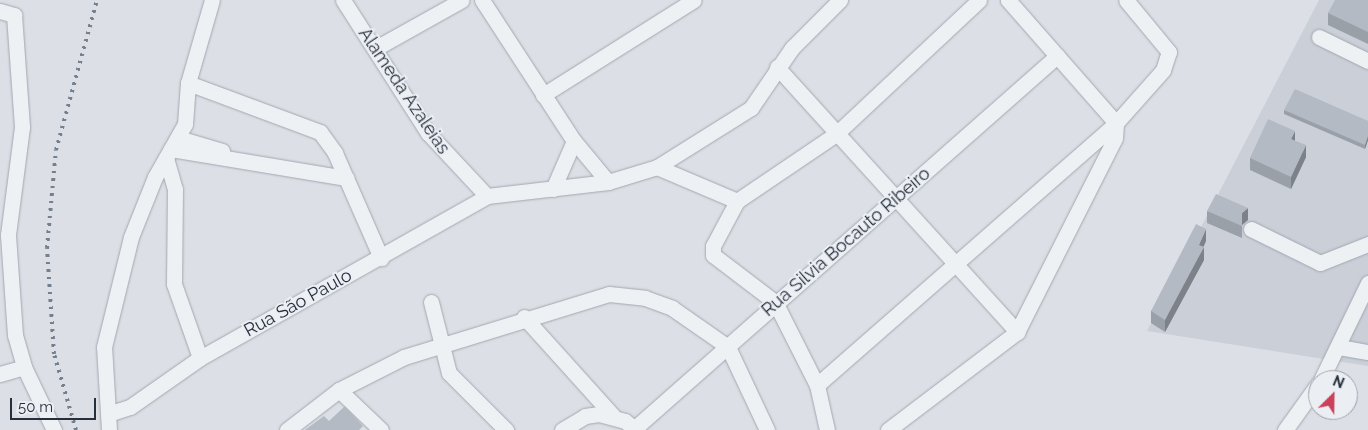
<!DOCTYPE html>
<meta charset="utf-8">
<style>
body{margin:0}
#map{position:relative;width:1368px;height:430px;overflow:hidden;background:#dce0e6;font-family:Raleway,sans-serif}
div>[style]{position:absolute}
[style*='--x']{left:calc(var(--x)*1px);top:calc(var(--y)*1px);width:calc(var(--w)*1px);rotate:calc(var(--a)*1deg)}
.built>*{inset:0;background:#cacfd8}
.roads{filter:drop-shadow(0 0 1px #a2a7b0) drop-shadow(0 0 1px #a2a7b0)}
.minor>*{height:15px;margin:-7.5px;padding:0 7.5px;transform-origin:7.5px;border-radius:7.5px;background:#eef1f4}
.rail>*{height:4px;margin-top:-2px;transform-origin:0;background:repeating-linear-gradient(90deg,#75808f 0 2.5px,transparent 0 7.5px)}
.wall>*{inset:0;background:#9aa0a8}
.shaded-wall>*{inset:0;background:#7d8288}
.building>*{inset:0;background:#b3bac3}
span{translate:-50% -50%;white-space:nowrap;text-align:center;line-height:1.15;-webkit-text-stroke:4px #ebeff4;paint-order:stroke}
.street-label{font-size:18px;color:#262f3c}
.north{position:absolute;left:1308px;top:370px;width:50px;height:50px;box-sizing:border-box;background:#ebeff4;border:1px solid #9ca2aa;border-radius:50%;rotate:23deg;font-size:14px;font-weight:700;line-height:20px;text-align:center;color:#262f3c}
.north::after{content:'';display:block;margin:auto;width:18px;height:22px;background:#cc405c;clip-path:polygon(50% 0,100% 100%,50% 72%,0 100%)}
.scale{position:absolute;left:10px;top:398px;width:86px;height:22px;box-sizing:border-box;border:2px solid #262f3c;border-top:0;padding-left:6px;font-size:15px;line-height:18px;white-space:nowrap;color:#262f3c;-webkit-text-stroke:4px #ebeff4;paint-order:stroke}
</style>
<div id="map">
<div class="built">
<div style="clip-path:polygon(1319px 0,1368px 0,1368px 366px,1147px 331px)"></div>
</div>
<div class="roads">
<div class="minor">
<div style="--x:343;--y:0;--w:158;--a:57.4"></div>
<div style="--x:428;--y:133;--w:86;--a:46.9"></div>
<div style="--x:487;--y:196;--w:122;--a:-6.6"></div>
<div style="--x:608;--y:182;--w:51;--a:-17"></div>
<div style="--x:657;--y:167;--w:111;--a:-32.1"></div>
<div style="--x:751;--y:108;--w:73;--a:-55.7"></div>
<div style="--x:792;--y:48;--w:68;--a:-45"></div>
<div style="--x:482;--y:0;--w:168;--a:56.9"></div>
<div style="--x:574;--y:141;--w:53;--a:50.3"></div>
<div style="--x:0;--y:11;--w:15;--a:16"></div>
<div style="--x:14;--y:15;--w:112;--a:85.9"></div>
<div style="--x:22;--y:127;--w:109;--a:97.4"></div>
<div style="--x:8;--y:235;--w:100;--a:86"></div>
<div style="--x:15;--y:335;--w:33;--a:74"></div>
<div style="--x:24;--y:367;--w:70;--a:64.5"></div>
<div style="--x:1319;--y:37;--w:55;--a:26.1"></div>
<div style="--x:376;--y:48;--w:98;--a:-29.2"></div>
<div style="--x:777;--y:67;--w:358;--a:47.8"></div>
<div style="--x:188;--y:83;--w:141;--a:20.4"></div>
<div style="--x:320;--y:132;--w:26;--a:54"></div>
<div style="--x:335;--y:153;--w:115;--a:66.3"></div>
<div style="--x:543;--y:95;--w:178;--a:-32.2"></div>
<div style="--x:178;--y:138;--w:46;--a:16.5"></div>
<div style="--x:171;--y:149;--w:178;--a:9.4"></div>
<div style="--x:166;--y:158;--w:32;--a:74"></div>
<div style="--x:175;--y:189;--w:95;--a:90.6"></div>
<div style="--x:174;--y:284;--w:78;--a:70.6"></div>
<div style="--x:657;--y:167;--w:87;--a:23"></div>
<div style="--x:737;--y:201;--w:51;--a:118.1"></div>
<div style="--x:713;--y:246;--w:9;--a:90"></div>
<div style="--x:713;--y:255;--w:78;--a:37.2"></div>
<div style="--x:775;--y:302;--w:93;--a:63.2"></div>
<div style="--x:817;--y:385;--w:46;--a:77.5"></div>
<div style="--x:553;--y:189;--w:52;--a:-66.4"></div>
<div style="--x:737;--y:201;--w:120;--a:-34.1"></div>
<div style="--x:836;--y:134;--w:196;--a:-43.1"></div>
<div style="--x:1251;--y:229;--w:77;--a:26.2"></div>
<div style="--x:1320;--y:263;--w:52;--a:-21.6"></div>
<div style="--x:431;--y:302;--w:73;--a:75.8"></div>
<div style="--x:449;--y:373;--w:81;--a:45"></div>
<div style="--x:524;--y:317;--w:133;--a:48"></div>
<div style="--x:1339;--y:347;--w:29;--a:10"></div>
<div style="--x:0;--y:374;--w:25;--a:-16"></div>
<div style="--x:1321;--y:380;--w:108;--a:-64.1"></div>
<div style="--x:817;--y:385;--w:398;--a:-41.2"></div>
<div style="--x:1116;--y:123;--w:71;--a:-48.4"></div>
<div style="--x:1163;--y:70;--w:19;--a:-72"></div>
<div style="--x:1169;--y:52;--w:67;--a:-129.6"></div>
<div style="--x:339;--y:390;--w:58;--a:43.6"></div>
<div style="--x:111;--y:413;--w:20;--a:-18"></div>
<div style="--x:130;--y:407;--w:85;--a:-35"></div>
<div style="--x:200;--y:358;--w:330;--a:-29.4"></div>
<div style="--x:635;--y:428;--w:563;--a:-41.4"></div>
<div style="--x:109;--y:430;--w:83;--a:-93.4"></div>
<div style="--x:104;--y:347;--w:113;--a:-76.2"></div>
<div style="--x:131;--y:237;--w:65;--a:-68.2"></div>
<div style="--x:155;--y:177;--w:61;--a:-60.5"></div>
<div style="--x:185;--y:124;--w:41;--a:-85.8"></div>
<div style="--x:188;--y:83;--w:86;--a:-73.9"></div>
<div style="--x:287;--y:430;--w:66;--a:-37.6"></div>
<div style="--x:339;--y:390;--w:73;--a:-26.9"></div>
<div style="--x:404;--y:357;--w:214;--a:-17.1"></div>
<div style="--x:609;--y:294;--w:36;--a:6"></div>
<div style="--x:645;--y:298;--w:29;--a:20"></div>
<div style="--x:672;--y:308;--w:68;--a:34.9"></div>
<div style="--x:728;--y:347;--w:92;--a:64.8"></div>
<div style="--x:562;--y:430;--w:27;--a:-31"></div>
<div style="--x:585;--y:416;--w:14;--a:-8"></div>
<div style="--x:599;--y:414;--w:27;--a:15"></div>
<div style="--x:625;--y:421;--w:14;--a:39"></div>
<div style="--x:888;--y:430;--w:162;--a:-37.2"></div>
<div style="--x:1017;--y:332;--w:217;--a:-63.2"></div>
<div style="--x:1115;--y:138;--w:15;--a:-86"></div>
<div style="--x:1116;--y:123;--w:164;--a:-131.3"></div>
<div style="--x:1285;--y:430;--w:57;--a:-54.3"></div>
</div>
</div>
<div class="rail">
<div style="--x:76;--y:430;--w:79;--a:-106.1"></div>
<div style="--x:54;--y:354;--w:106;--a:-93.8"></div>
<div style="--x:47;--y:248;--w:98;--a:-84.8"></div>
<div style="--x:56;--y:150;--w:156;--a:-74.7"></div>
</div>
<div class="wall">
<div style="clip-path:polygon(1368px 0,1368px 44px,1328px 25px,1328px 13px)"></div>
<div style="clip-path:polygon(1284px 110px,1368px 121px,1368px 140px,1365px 149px,1284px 114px)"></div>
<div style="clip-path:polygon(1295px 141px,1306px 157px,1291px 189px,1250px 170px,1250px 158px)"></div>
<div style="clip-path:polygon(1207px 211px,1248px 220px,1242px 225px,1242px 238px,1207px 223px)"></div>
<div style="clip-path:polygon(1206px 241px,1203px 247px,1204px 260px,1165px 332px,1151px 323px,1151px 311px)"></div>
</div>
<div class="shaded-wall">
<div style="clip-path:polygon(1295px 131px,1295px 143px,1291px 139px)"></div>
<div style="clip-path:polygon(1368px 136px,1368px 140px,1365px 149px,1365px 145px)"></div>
<div style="clip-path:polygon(1306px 145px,1306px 157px,1291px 189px,1291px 177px)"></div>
<div style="clip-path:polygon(1248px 208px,1248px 220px,1242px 225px,1242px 238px,1242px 213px)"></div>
<div style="clip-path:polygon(1206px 229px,1206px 241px,1199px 257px,1204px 247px,1204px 260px,1165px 332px,1165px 320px)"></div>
</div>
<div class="building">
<div style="clip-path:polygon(1335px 0,1368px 0,1368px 32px,1328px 13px)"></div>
<div style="clip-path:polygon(1295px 89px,1368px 121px,1368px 136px,1365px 145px,1284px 110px)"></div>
<div style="clip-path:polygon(1268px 119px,1295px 131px,1291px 139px,1306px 145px,1291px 177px,1250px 158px)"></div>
<div style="clip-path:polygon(1216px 194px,1248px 208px,1242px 213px,1242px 226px,1207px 211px)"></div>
<div style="clip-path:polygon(1196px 224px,1206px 229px,1199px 245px,1204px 247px,1165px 320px,1151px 311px)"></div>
<div style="clip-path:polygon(345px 406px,363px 426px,359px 430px,305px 430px,324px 416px,329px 421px)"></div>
</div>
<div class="street-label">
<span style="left:404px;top:91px;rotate:56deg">Alameda Azaleias</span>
<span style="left:846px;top:242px;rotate:-41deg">Rua Silvia Bocauto Ribeiro</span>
<span style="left:298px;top:303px;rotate:-29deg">Rua São Paulo</span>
</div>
<div class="north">N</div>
<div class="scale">50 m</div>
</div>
